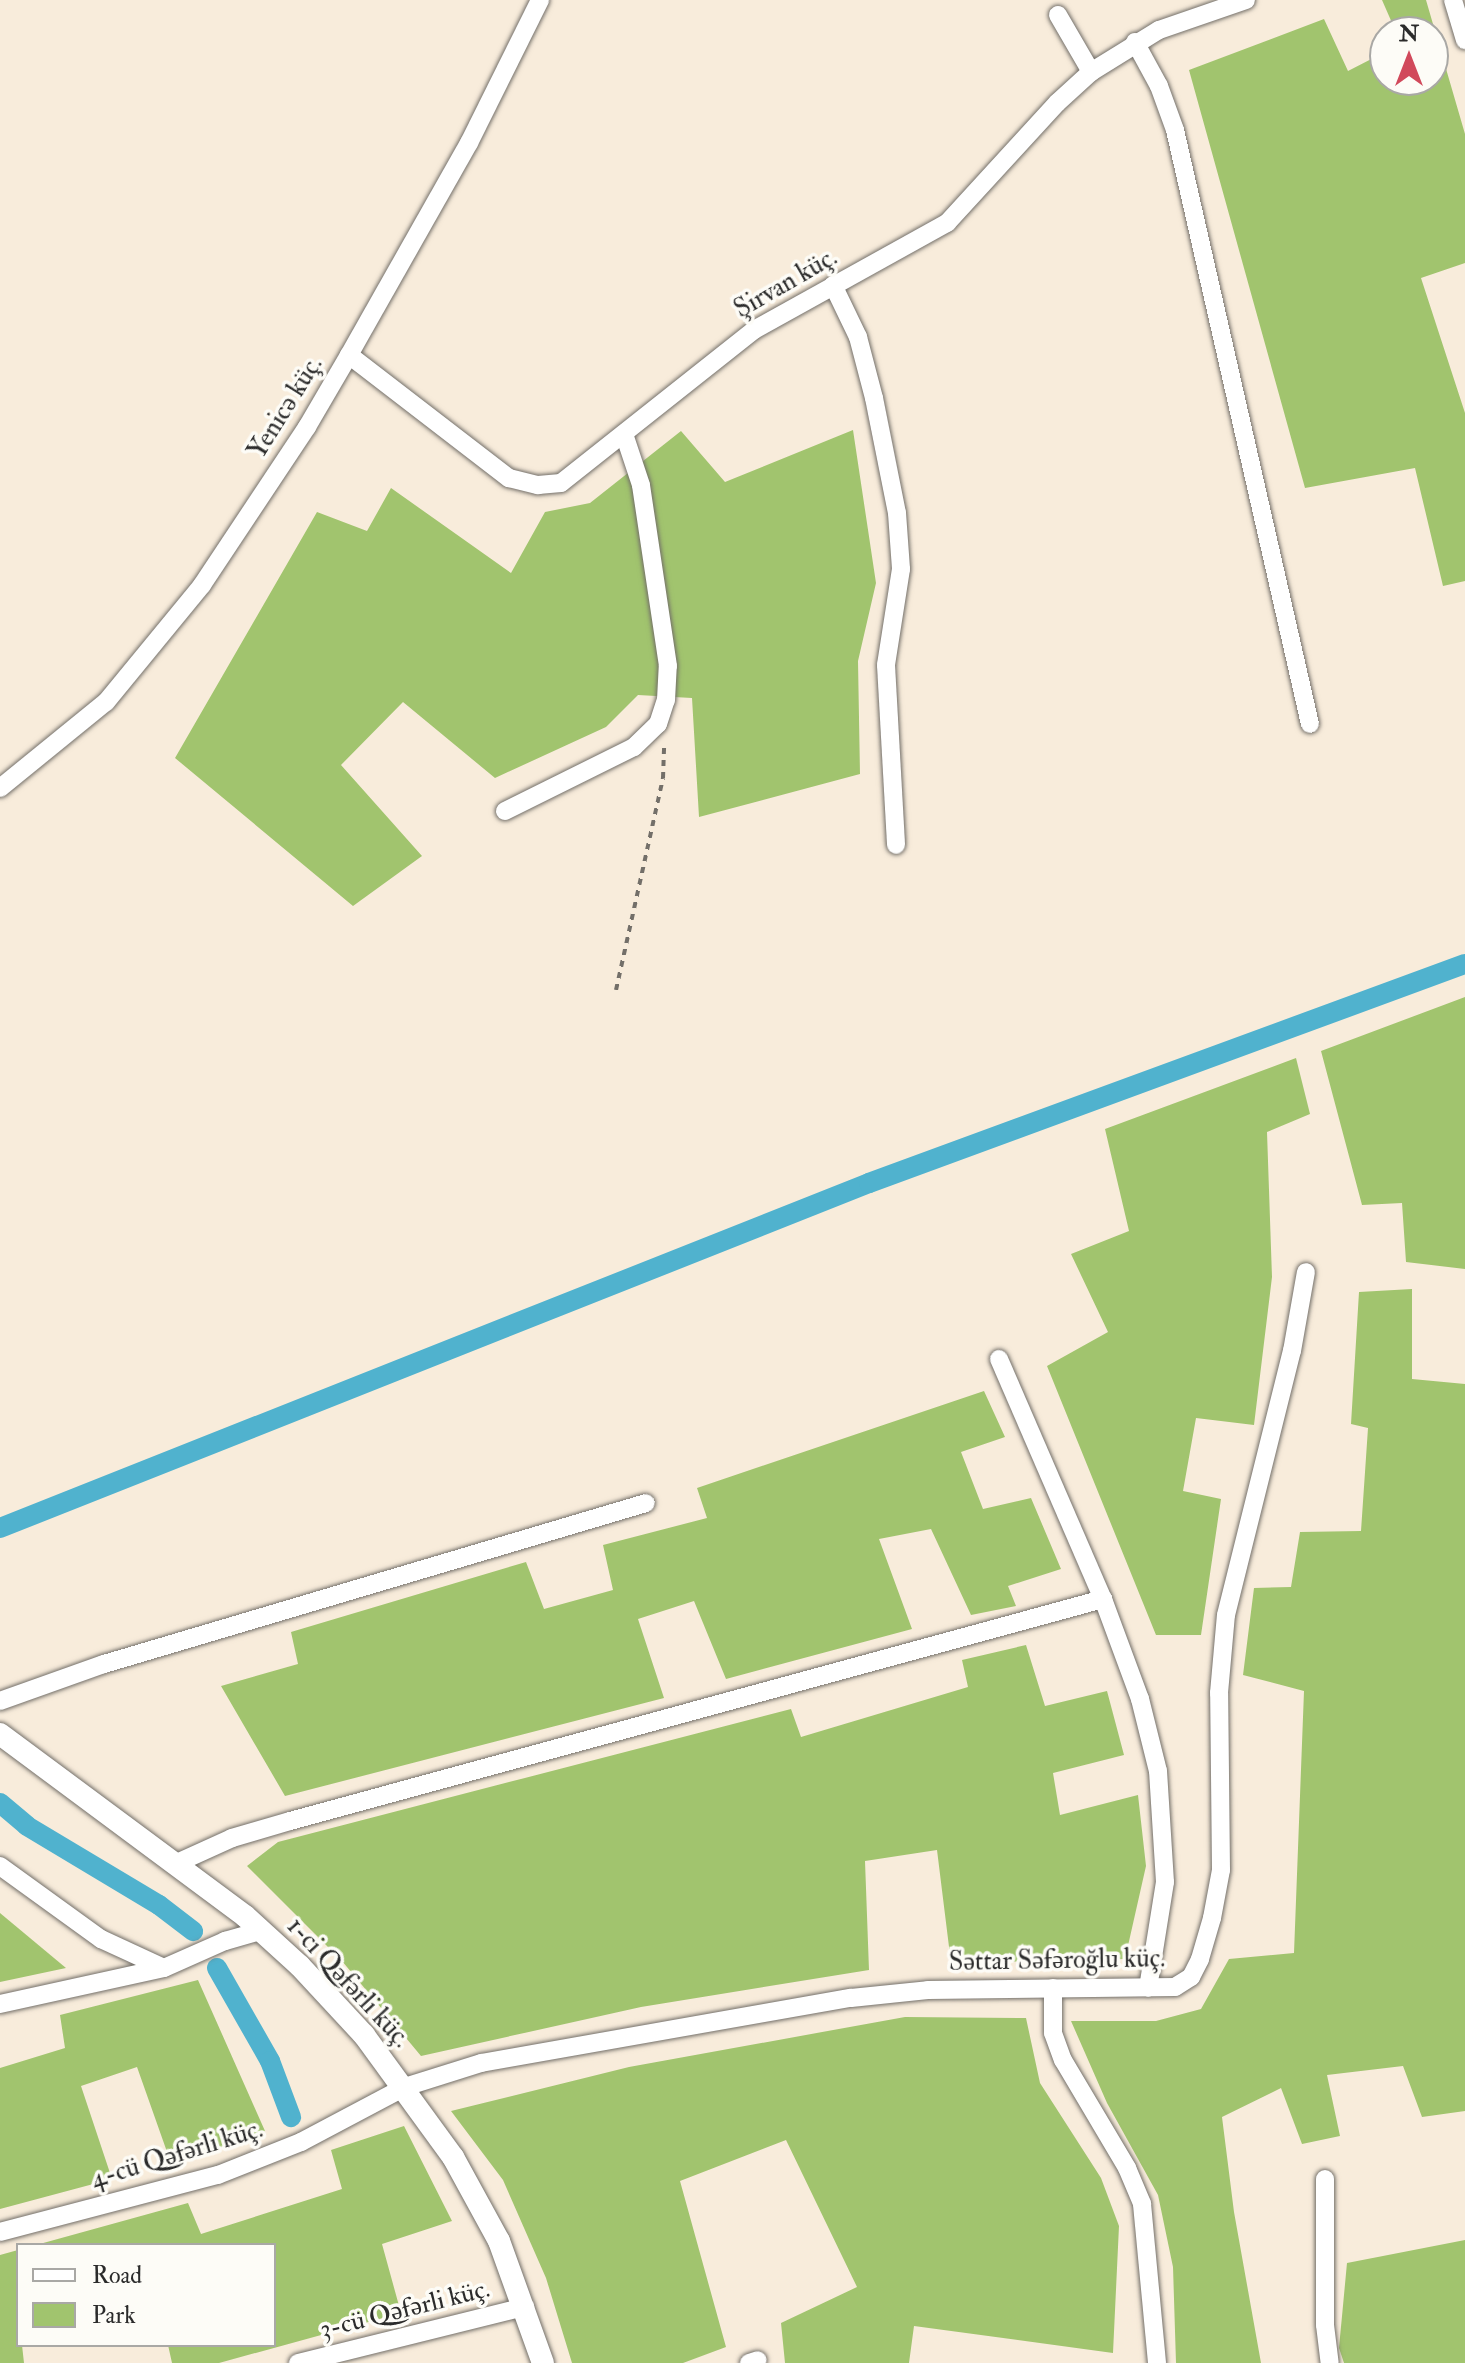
<!DOCTYPE html>
<meta charset="utf-8">
<style>
body{margin:0}
#map{position:relative;width:1465px;height:2363px;overflow:hidden;background:#f8ecdb;font-family:"IM FELL Double Pica",serif}
div>[style]{position:absolute}
[style*='--x']{left:calc(var(--x)*1px);top:calc(var(--y)*1px);width:calc(var(--w)*1px);rotate:calc(var(--a)*1deg)}
.green>*{inset:0;background:#a1c46e}
.canal>*{height:20px;margin:-10px;padding:0 10px;transform-origin:10px;border-radius:10px;background:#50b2ce}
.path>*{height:4px;margin-top:-2px;transform-origin:0;background:repeating-linear-gradient(90deg,#736f69 0 6px,transparent 0 12px)}
.roads{filter:drop-shadow(0 0 2px #736f69) drop-shadow(0 0 2px #736f69)}
.minor>*{height:18px;margin:-9px;padding:0 9px;transform-origin:9px;border-radius:9px;background:#fff}
.tertiary>*{height:22px;margin:-11px;padding:0 11px;transform-origin:11px;border-radius:11px;background:#fff}
span{translate:-50% -50%;white-space:nowrap;text-align:center;line-height:1.15;-webkit-text-stroke:7px #fdfcf7;paint-order:stroke}
.street-label{font-size:26px;color:#2b2b2b}
.legend{position:absolute;left:16px;top:2243px;width:260px;height:104px;box-sizing:border-box;background:#fdfcf7;border:2px solid #a9a8a5;margin:0;padding:10px 14px;list-style:none;font-size:24px;color:#2b2b2b}
.legend li{display:flex;align-items:center;gap:16px;height:40px}
.legend b{width:40px;border:2px solid #a9a8a5}
.north{position:absolute;left:1369px;top:16px;width:80px;height:80px;box-sizing:border-box;background:#fdfcf7;border:2px solid #a9a8a5;border-radius:50%;rotate:0deg;font-size:22px;font-weight:700;line-height:32px;text-align:center;color:#2b2b2b}
.north::after{content:'';display:block;margin:auto;width:28px;height:36px;background:#d1495b;clip-path:polygon(50% 0,100% 100%,50% 72%,0 100%)}
</style>
<div id="map">
<div class="green">
<div style="clip-path:polygon(1382px 0,1426px 0,1465px 134px,1465px 263px,1421px 278px,1465px 413px,1465px 581px,1443px 586px,1415px 468px,1305px 488px,1189px 70px,1324px 19px,1348px 71px,1385px 52px,1385px 80px,1433px 80px,1433px 32px,1396px 32px)"></div>
<div style="clip-path:polygon(853px 430px,876px 583px,858px 661px,860px 774px,699px 817px,692px 698px,638px 695px,606px 727px,495px 778px,403px 702px,341px 765px,422px 856px,353px 906px,175px 758px,317px 512px,367px 531px,391px 488px,511px 573px,545px 512px,590px 503px,681px 431px,725px 482px)"></div>
<div style="clip-path:polygon(1465px 997px,1465px 1269px,1406px 1262px,1402px 1203px,1362px 1205px,1321px 1051px)"></div>
<div style="clip-path:polygon(1296px 1058px,1310px 1114px,1267px 1132px,1272px 1277px,1254px 1425px,1196px 1418px,1183px 1491px,1221px 1499px,1201px 1635px,1156px 1635px,1047px 1366px,1108px 1332px,1071px 1254px,1129px 1231px,1105px 1129px)"></div>
<div style="clip-path:polygon(1412px 1289px,1412px 1379px,1465px 1384px,1465px 2111px,1422px 2117px,1403px 2066px,1327px 2075px,1340px 2136px,1302px 2144px,1281px 2088px,1222px 2117px,1234px 2212px,1261px 2363px,1176px 2363px,1173px 2267px,1158px 2195px,1107px 2103px,1071px 2021px,1156px 2021px,1201px 2009px,1229px 1959px,1294px 1953px,1304px 1691px,1243px 1675px,1254px 1588px,1291px 1587px,1300px 1532px,1361px 1531px,1368px 1428px,1351px 1424px,1359px 1292px)"></div>
<div style="clip-path:polygon(984px 1391px,1005px 1437px,961px 1452px,983px 1509px,1031px 1498px,1061px 1569px,1008px 1586px,1016px 1606px,971px 1615px,931px 1529px,879px 1539px,912px 1629px,726px 1679px,694px 1601px,638px 1619px,664px 1698px,285px 1796px,221px 1686px,298px 1664px,291px 1632px,526px 1562px,544px 1609px,613px 1590px,603px 1545px,707px 1518px,697px 1488px)"></div>
<div style="clip-path:polygon(1026px 1645px,1045px 1706px,1107px 1691px,1124px 1755px,1053px 1773px,1060px 1815px,1138px 1795px,1146px 1866px,1125px 1959px,951px 1963px,937px 1850px,865px 1861px,869px 1970px,641px 2007px,421px 2056px,342px 1961px,247px 1866px,278px 1842px,791px 1709px,801px 1737px,968px 1687px,962px 1660px)"></div>
<div style="clip-path:polygon(0 1913px,66px 1968px,0 1982px)"></div>
<div style="clip-path:polygon(198px 1980px,265px 2131px,172px 2166px,137px 2067px,81px 2086px,112px 2179px,0 2209px,0 2068px,65px 2048px,60px 2015px)"></div>
<div style="clip-path:polygon(905px 2017px,1026px 2018px,1040px 2083px,1101px 2178px,1119px 2226px,1113px 2353px,914px 2326px,909px 2363px,785px 2363px,781px 2323px,857px 2287px,786px 2140px,680px 2181px,726px 2347px,683px 2363px,572px 2363px,546px 2278px,503px 2180px,451px 2111px,629px 2067px)"></div>
<div style="clip-path:polygon(404px 2126px,452px 2221px,382px 2244px,401px 2313px,219px 2363px,172px 2363px,168px 2345px,274px 2345px,274px 2245px,36px 2245px,188px 2203px,201px 2234px,342px 2189px,331px 2150px)"></div>
<div style="clip-path:polygon(1465px 2240px,1465px 2363px,1344px 2363px,1339px 2348px,1347px 2263px)"></div>
<div style="clip-path:polygon(18px 2250px,18px 2345px,22px 2345px,24px 2363px,0 2363px,0 2255px)"></div>
</div>
<div class="canal">
<div style="--x:0;--y:1528;--w:935;--a:-21.65"></div>
<div style="--x:869;--y:1183;--w:635;--a:-20.18"></div>
<div style="--x:0;--y:1803;--w:35;--a:40"></div>
<div style="--x:27;--y:1826;--w:154;--a:30.9"></div>
<div style="--x:159;--y:1905;--w:43;--a:37.4"></div>
<div style="--x:217;--y:1968;--w:107;--a:60.3"></div>
<div style="--x:270;--y:2061;--w:60;--a:69.4"></div>
</div>
<div class="path">
<div style="--x:616;--y:990;--w:217;--a:-77.5"></div>
<div style="--x:663;--y:778;--w:33;--a:-88"></div>
</div>
<div class="roads">
<div class="minor">
<div style="--x:1453;--y:0;--w:42;--a:73.3"></div>
<div style="--x:1058;--y:15;--w:66;--a:59.9"></div>
<div style="--x:1135;--y:42;--w:50;--a:61.4"></div>
<div style="--x:1159;--y:86;--w:47;--a:70"></div>
<div style="--x:1175;--y:130;--w:609;--a:77.2"></div>
<div style="--x:833;--y:285;--w:58;--a:64.3"></div>
<div style="--x:858;--y:337;--w:63;--a:75.3"></div>
<div style="--x:874;--y:398;--w:117;--a:78.7"></div>
<div style="--x:897;--y:513;--w:56;--a:85.9"></div>
<div style="--x:901;--y:569;--w:97;--a:98.9"></div>
<div style="--x:886;--y:665;--w:180;--a:86.8"></div>
<div style="--x:349;--y:355;--w:202;--a:37.6"></div>
<div style="--x:509;--y:478;--w:30;--a:14"></div>
<div style="--x:538;--y:485;--w:23;--a:-5"></div>
<div style="--x:561;--y:483;--w:246;--a:-38.4"></div>
<div style="--x:754;--y:330;--w:221;--a:-29"></div>
<div style="--x:947;--y:223;--w:163;--a:-47.5"></div>
<div style="--x:1057;--y:103;--w:46;--a:-42.4"></div>
<div style="--x:1091;--y:72;--w:80;--a:-31.7"></div>
<div style="--x:1159;--y:30;--w:92;--a:-19"></div>
<div style="--x:0;--y:788;--w:136;--a:-39.1"></div>
<div style="--x:106;--y:702;--w:151;--a:-50.6"></div>
<div style="--x:202;--y:585;--w:190;--a:-56.4"></div>
<div style="--x:307;--y:427;--w:83;--a:-59.7"></div>
<div style="--x:349;--y:355;--w:244;--a:-60.5"></div>
<div style="--x:469;--y:143;--w:160;--a:-63.6"></div>
<div style="--x:505;--y:811;--w:144;--a:-26.4"></div>
<div style="--x:634;--y:747;--w:33;--a:-44"></div>
<div style="--x:658;--y:724;--w:25;--a:-72"></div>
<div style="--x:666;--y:700;--w:34;--a:-87"></div>
<div style="--x:668;--y:666;--w:183;--a:-98.5"></div>
<div style="--x:641;--y:485;--w:54;--a:-108.4"></div>
<div style="--x:999;--y:1359;--w:262;--a:66.6"></div>
<div style="--x:1103;--y:1599;--w:107;--a:69.7"></div>
<div style="--x:1140;--y:1699;--w:74;--a:76"></div>
<div style="--x:1158;--y:1771;--w:111;--a:86.4"></div>
<div style="--x:1165;--y:1882;--w:107;--a:99.1"></div>
<div style="--x:0;--y:1701;--w:110;--a:-19.6"></div>
<div style="--x:104;--y:1664;--w:565;--a:-16.54"></div>
<div style="--x:177;--y:1863;--w:60;--a:-24.4"></div>
<div style="--x:232;--y:1838;--w:60;--a:-16.3"></div>
<div style="--x:290;--y:1821;--w:843;--a:-15.27"></div>
<div style="--x:0;--y:1866;--w:125;--a:35.9"></div>
<div style="--x:101;--y:1939;--w:69;--a:24.7"></div>
<div style="--x:1053;--y:1988;--w:45;--a:90"></div>
<div style="--x:1053;--y:2033;--w:29;--a:70"></div>
<div style="--x:1063;--y:2060;--w:126;--a:59.3"></div>
<div style="--x:1127;--y:2168;--w:39;--a:67"></div>
<div style="--x:1142;--y:2204;--w:160;--a:84.6"></div>
<div style="--x:0;--y:2004;--w:168;--a:-12.4"></div>
<div style="--x:164;--y:1968;--w:67;--a:-23.9"></div>
<div style="--x:225;--y:1941;--w:37;--a:-16"></div>
<div style="--x:1325;--y:2179;--w:146;--a:90"></div>
<div style="--x:1325;--y:2325;--w:38;--a:83"></div>
<div style="--x:0;--y:2232;--w:225;--a:-14.7"></div>
<div style="--x:218;--y:2175;--w:89;--a:-21.7"></div>
<div style="--x:301;--y:2142;--w:118;--a:-27.9"></div>
<div style="--x:405;--y:2087;--w:80;--a:-17.5"></div>
<div style="--x:481;--y:2063;--w:376;--a:-10"></div>
<div style="--x:851;--y:1998;--w:77;--a:-5.9"></div>
<div style="--x:928;--y:1990;--w:247;--a:-0.7"></div>
<div style="--x:1175;--y:1987;--w:19;--a:-32"></div>
<div style="--x:1191;--y:1977;--w:20;--a:-63"></div>
<div style="--x:1200;--y:1959;--w:43;--a:-73.7"></div>
<div style="--x:1212;--y:1918;--w:49;--a:-79.4"></div>
<div style="--x:1221;--y:1870;--w:177;--a:-90.6"></div>
<div style="--x:1219;--y:1693;--w:78;--a:-84.9"></div>
<div style="--x:1226;--y:1615;--w:272;--a:-76"></div>
<div style="--x:1292;--y:1351;--w:80;--a:-80"></div>
<div style="--x:298;--y:2363;--w:234;--a:-13.9"></div>
<div style="--x:749;--y:2363;--w:9;--a:-18"></div>
</div>
<div class="tertiary">
<div style="--x:0;--y:1734;--w:305;--a:36.6"></div>
<div style="--x:245;--y:1916;--w:74;--a:42.3"></div>
<div style="--x:300;--y:1966;--w:94;--a:47.2"></div>
<div style="--x:364;--y:2035;--w:151;--a:53.9"></div>
<div style="--x:453;--y:2157;--w:96;--a:61.3"></div>
<div style="--x:499;--y:2241;--w:130;--a:70.2"></div>
</div>
</div>
<div class="street-label">
<span style="left:786px;top:284px;rotate:-30deg">Şirvan küç.</span>
<span style="left:286px;top:408px;rotate:-58deg">Yenicə küç.</span>
<span style="left:1057px;top:1961px;rotate:-1deg">Səttar Səfəroğlu küç.</span>
<span style="left:348px;top:1983px;rotate:47deg">1-ci Qəfərli küç.</span>
<span style="left:177px;top:2155px;rotate:-17deg">4-cü Qəfərli küç.</span>
<span style="left:405px;top:2310px;rotate:-14deg">3-cü Qəfərli küç.</span>
</div>
<ul class="legend">
<li><b style="height:10px;background:#fff"></b>Road</li>
<li><b style="height:22px;background:#a1c46e"></b>Park</li>
</ul>
<div class="north">N</div>
</div>
